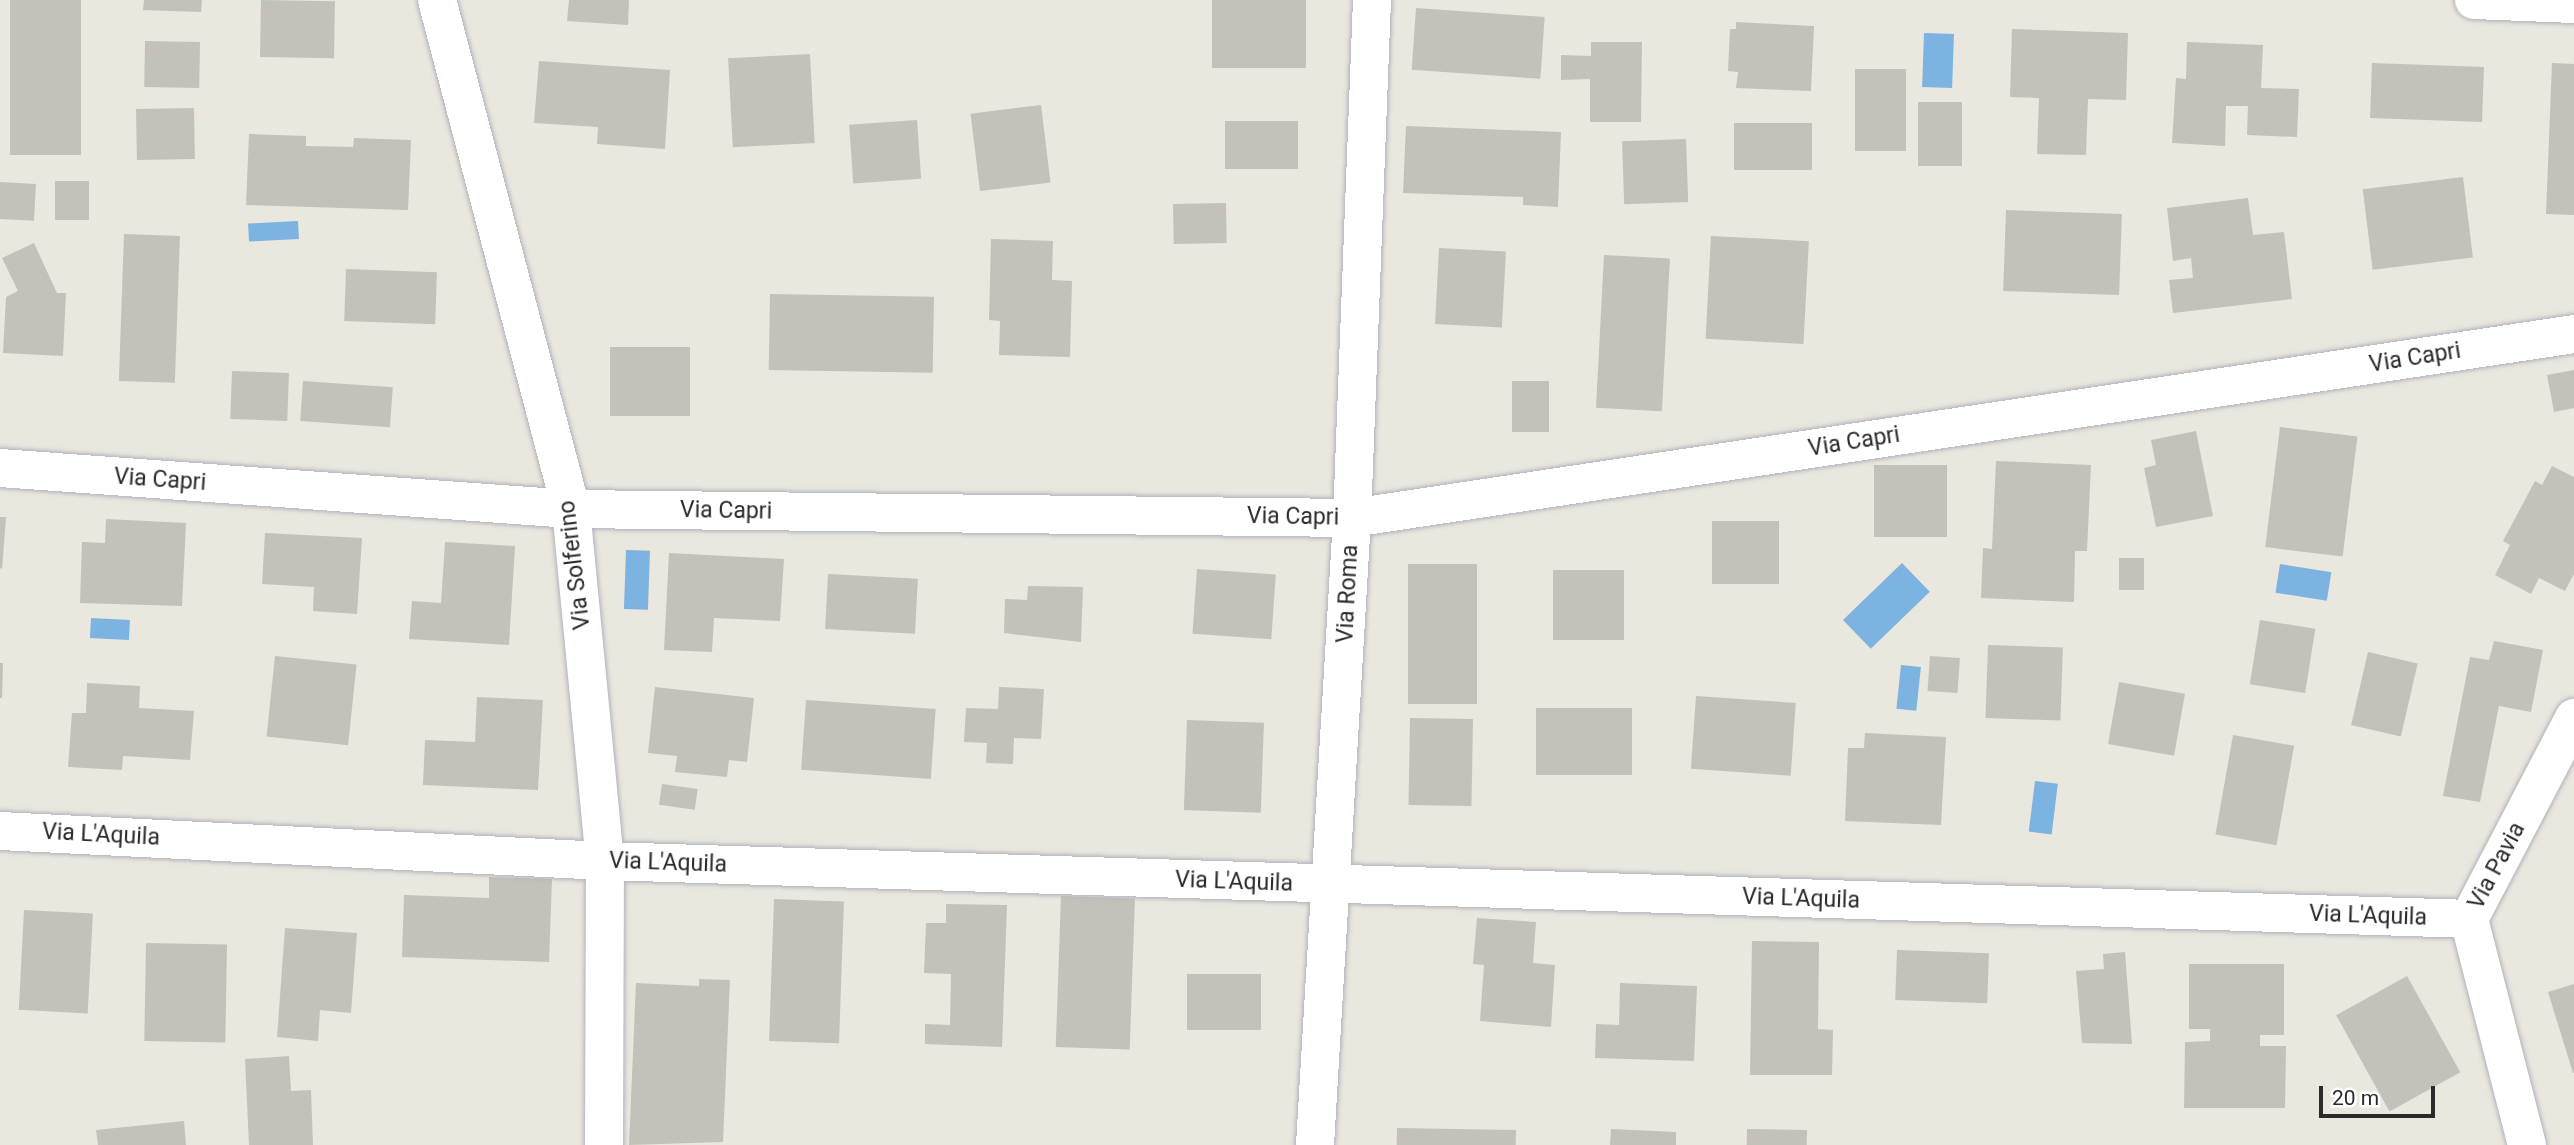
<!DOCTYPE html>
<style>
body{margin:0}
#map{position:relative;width:2574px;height:1145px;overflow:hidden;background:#eae7de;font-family:Roboto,sans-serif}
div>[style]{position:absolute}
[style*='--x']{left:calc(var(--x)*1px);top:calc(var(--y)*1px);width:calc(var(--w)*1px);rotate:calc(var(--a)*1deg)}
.water>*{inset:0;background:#7cb3e1;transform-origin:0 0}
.building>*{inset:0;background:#c3c1b9;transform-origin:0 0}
.roads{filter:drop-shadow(0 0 2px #b1b1bc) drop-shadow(0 0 2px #b1b1bc)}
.minor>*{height:38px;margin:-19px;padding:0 19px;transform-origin:19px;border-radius:19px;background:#fff}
span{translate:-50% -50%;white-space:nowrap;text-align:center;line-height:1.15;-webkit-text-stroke:5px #fff;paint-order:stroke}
.street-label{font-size:23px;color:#2a2a2a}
.scale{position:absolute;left:2319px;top:1086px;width:116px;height:32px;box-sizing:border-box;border:4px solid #2a2a2a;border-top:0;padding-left:9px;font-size:21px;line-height:24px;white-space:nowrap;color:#2a2a2a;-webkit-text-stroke:5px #fff;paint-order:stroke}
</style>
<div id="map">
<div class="water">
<div style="left:1924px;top:33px;width:30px;height:54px;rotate:2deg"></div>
<div style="left:298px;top:221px;width:18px;height:50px;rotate:87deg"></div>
<div style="left:626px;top:550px;width:24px;height:59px;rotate:2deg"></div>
<div style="left:1902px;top:563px;width:40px;height:82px;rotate:46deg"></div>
<div style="left:2280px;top:564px;width:52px;height:29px;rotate:9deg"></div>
<div style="left:91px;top:618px;width:39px;height:20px;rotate:3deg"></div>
<div style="left:1901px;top:665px;width:20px;height:44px;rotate:6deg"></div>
<div style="left:2035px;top:781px;width:23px;height:51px;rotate:7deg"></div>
</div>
<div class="building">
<div style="left:10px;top:0;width:71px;height:155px"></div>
<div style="clip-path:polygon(144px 0,202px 0,201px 12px,143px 10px)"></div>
<div style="left:261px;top:0;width:74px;height:57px;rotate:1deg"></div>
<div style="clip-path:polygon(569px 0,629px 0,628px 25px,567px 21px)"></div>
<div style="left:1212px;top:0;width:94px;height:68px"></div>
<div style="left:1416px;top:8px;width:129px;height:62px;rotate:4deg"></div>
<div style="clip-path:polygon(1736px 22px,1814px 26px,1811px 91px,1736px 88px,1738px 72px,1728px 71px,1730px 29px,1736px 29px)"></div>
<div style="clip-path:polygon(2012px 29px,2128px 33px,2126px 100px,2088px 99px,2086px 155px,2037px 154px,2039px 98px,2010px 97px)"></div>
<div style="left:145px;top:41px;width:55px;height:46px;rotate:1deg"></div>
<div style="clip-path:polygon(1591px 42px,1642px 42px,1641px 122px,1590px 122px,1590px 79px,1561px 80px,1561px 55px,1591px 56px)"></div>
<div style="clip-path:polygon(2187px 42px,2263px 45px,2261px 88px,2299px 89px,2297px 137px,2247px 135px,2248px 106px,2226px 106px,2225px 146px,2172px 143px,2176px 78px,2186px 79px)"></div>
<div style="left:810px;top:54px;width:89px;height:82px;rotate:87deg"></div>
<div style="clip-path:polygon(539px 61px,670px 70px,665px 149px,597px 144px,598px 127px,534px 123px)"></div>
<div style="left:2372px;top:63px;width:112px;height:55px;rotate:2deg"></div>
<div style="clip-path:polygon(2552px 63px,2574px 64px,2574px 215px,2546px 214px)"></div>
<div style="left:1855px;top:69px;width:51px;height:82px"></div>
<div style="left:1918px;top:102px;width:44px;height:64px"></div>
<div style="left:1041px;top:105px;width:78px;height:71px;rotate:83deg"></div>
<div style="left:194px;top:108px;width:51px;height:58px;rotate:89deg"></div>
<div style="left:917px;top:120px;width:59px;height:68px;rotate:86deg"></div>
<div style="left:1225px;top:121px;width:73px;height:48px"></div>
<div style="left:1734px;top:123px;width:78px;height:47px"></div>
<div style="clip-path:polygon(1406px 126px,1561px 132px,1558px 207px,1523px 205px,1523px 197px,1403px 193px)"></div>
<div style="clip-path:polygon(249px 134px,306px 136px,306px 146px,353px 147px,354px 138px,411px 140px,408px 210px,246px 205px)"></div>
<div style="left:1686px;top:139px;width:63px;height:64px;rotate:88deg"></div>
<div style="left:2463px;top:177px;width:81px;height:101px;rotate:83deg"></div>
<div style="left:55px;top:181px;width:34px;height:39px"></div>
<div style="left:0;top:182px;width:36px;height:37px;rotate:3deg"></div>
<div style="clip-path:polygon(2248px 198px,2253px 235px,2284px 232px,2292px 299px,2173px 313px,2169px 280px,2193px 278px,2191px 258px,2173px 261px,2167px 208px)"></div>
<div style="left:1226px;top:203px;width:40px;height:53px;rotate:89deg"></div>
<div style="left:2006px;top:210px;width:116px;height:81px;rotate:2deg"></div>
<div style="left:124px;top:234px;width:56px;height:147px;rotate:2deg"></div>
<div style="left:1711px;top:236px;width:98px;height:103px;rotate:3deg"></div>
<div style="clip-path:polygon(991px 239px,1053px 241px,1052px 280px,1072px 281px,1070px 357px,999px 355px,1000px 321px,989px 320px)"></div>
<div style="clip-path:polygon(34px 243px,57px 293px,66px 293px,63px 356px,3px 353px,6px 297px,18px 291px,2px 258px)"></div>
<div style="left:1439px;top:248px;width:67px;height:76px;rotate:3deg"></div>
<div style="left:1604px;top:255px;width:66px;height:153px;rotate:3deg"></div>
<div style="left:346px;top:269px;width:91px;height:52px;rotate:2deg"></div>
<div style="left:770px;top:294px;width:164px;height:76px;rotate:1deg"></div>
<div style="left:610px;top:347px;width:80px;height:69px"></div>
<div style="clip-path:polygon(2574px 370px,2574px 408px,2554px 412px,2547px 375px)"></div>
<div style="left:232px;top:371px;width:57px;height:48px;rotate:2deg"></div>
<div style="left:303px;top:381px;width:90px;height:40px;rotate:4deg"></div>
<div style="left:1512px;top:381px;width:37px;height:51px"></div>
<div style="left:2280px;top:427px;width:78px;height:121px;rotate:7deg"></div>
<div style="clip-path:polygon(2196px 431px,2213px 516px,2156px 527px,2144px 468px,2156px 465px,2151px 440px)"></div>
<div style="clip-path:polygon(1996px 461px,2091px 465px,2087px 551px,2075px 551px,2074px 602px,1981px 598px,1983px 548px,1992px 549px)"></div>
<div style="left:1874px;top:465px;width:73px;height:72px"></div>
<div style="clip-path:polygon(2552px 466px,2574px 477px,2574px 574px,2565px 591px,2539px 578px,2531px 594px,2495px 575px,2510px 545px,2503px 541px,2535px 481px,2542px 485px)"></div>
<div style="clip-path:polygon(0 517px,6px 517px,2px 569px,0 568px)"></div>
<div style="clip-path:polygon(106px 519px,186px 523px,182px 606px,80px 603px,82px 542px,105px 543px)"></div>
<div style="left:1712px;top:521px;width:67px;height:63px"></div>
<div style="clip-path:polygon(265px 533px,362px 538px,357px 614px,313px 611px,314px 587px,262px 584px)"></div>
<div style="clip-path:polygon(445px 542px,515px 546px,509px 645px,409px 639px,412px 601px,441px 603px)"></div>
<div style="clip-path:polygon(669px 553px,784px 559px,780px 621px,714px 618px,712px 652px,664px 650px)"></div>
<div style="left:2119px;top:558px;width:25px;height:32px"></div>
<div style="left:1408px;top:564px;width:69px;height:140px"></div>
<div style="left:1197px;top:569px;width:79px;height:65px;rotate:4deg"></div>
<div style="left:1553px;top:570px;width:71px;height:70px"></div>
<div style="left:828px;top:574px;width:90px;height:55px;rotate:3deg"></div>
<div style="clip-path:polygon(1028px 586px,1083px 587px,1081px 642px,1004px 633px,1005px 599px,1027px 600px)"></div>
<div style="left:2260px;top:620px;width:56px;height:65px;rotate:9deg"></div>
<div style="clip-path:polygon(2494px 641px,2543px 650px,2531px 712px,2499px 706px,2480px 802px,2443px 796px,2470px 657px,2489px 660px)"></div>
<div style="left:1988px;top:645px;width:75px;height:73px;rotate:2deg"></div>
<div style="left:2368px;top:652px;width:51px;height:75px;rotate:13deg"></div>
<div style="left:275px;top:656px;width:82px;height:81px;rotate:6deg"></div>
<div style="left:1930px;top:656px;width:30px;height:35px;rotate:4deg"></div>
<div style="clip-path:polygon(0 663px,3px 663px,2px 698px,0 698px)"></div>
<div style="left:2119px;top:682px;width:67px;height:63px;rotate:10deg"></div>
<div style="clip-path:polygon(87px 683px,140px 686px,139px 708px,194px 711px,190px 760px,123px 756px,122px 770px,68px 767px,72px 713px,86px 713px)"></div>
<div style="clip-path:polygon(655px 687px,754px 698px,747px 762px,729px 760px,727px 777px,675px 772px,677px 756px,648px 753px)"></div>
<div style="clip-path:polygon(999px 687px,1044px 689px,1041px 739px,1014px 738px,1013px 764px,986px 763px,987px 743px,964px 742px,966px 708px,998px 709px)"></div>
<div style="left:1696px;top:696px;width:100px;height:73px;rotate:4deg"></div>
<div style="clip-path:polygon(477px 697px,543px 700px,538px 790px,423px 785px,425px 740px,475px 742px)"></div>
<div style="left:806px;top:700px;width:130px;height:70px;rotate:4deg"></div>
<div style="left:1536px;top:708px;width:96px;height:67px"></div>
<div style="left:1410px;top:718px;width:63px;height:87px;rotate:1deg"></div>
<div style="left:1187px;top:720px;width:77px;height:90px;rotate:2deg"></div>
<div style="clip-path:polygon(1865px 733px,1946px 737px,1941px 825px,1845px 821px,1848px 748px,1864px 748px)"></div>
<div style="left:2233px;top:735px;width:62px;height:101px;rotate:10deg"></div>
<div style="left:662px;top:784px;width:36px;height:21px;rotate:8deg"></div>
<div style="clip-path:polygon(489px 877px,552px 879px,549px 962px,402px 957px,404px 895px,489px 898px)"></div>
<div style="left:1061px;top:896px;width:74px;height:151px;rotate:2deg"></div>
<div style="left:774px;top:899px;width:70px;height:142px;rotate:2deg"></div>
<div style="clip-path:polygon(946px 904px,1007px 905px,1002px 1047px,925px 1044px,925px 1024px,950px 1025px,951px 974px,924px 973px,926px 923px,946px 923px)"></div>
<div style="left:24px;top:910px;width:69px;height:100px;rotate:3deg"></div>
<div style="clip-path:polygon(1477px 918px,1536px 922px,1533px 963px,1555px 965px,1551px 1027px,1480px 1021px,1484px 965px,1473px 964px)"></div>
<div style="clip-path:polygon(285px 928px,357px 933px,351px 1013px,320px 1010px,318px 1041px,277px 1037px)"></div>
<div style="clip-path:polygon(1752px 941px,1819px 942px,1818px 1029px,1833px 1030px,1832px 1075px,1750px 1075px)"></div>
<div style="left:146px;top:943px;width:81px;height:98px;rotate:1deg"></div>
<div style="left:1897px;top:950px;width:92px;height:50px;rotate:2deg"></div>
<div style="clip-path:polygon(2125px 952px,2132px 1044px,2082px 1043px,2076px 971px,2104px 969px,2103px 954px)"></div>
<div style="clip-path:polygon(2189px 964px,2284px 964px,2284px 1035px,2260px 1035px,2260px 1046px,2286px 1046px,2285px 1108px,2184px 1108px,2185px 1042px,2210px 1041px,2210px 1029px,2189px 1029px)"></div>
<div style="left:1187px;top:974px;width:74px;height:56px"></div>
<div style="left:2407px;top:976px;width:110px;height:81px;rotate:61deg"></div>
<div style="clip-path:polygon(699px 979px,730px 980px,723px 1142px,629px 1145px,636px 983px,699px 986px)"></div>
<div style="clip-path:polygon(1620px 983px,1697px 986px,1694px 1061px,1595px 1058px,1596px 1024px,1619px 1025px)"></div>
<div style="clip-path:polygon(2574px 984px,2574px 1073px,2573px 1073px,2548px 992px)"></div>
<div style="clip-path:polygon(289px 1056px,291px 1091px,311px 1090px,313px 1145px,249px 1145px,245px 1059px)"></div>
<div style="clip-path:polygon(184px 1121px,186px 1145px,98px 1145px,96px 1130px)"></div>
<div style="left:1397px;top:1128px;width:119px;height:17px;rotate:1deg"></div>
<div style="clip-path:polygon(1611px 1129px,1676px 1132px,1676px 1145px,1610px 1145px)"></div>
<div style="left:1747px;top:1129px;width:60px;height:16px;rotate:1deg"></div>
</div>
<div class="roads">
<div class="minor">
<div style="--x:437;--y:0;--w:526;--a:75.25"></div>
<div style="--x:571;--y:509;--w:354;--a:84.5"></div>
<div style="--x:605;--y:861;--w:284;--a:90.2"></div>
<div style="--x:2474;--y:0;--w:100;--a:2.3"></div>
<div style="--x:0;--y:468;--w:572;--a:4.11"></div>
<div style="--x:571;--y:509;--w:781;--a:0.66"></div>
<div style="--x:1352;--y:518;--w:1236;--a:-8.56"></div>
<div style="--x:0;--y:831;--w:606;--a:2.84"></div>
<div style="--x:605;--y:861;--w:1865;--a:1.78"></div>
<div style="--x:1315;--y:1145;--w:628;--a:-86.62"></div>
<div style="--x:1352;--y:518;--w:518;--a:-87.79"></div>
<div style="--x:2527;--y:1145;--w:233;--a:-104.4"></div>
<div style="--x:2469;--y:919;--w:227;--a:-62.4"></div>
</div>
</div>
<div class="street-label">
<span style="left:2415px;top:358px;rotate:-9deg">Via Capri</span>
<span style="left:1854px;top:442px;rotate:-9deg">Via Capri</span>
<span style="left:160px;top:480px;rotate:4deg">Via Capri</span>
<span style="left:726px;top:511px;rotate:1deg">Via Capri</span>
<span style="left:1293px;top:517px;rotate:1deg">Via Capri</span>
<span style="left:575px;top:565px;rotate:-97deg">Via Solferino</span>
<span style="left:1348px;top:594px;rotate:-87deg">Via Roma</span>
<span style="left:101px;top:835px;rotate:3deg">Via L'Aquila</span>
<span style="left:668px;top:863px;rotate:2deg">Via L'Aquila</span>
<span style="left:2497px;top:866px;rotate:-62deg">Via Pavia</span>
<span style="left:1234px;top:882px;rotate:2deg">Via L'Aquila</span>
<span style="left:1801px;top:899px;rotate:2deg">Via L'Aquila</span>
<span style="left:2368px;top:916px;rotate:2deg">Via L'Aquila</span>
</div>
<div class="scale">20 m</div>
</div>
